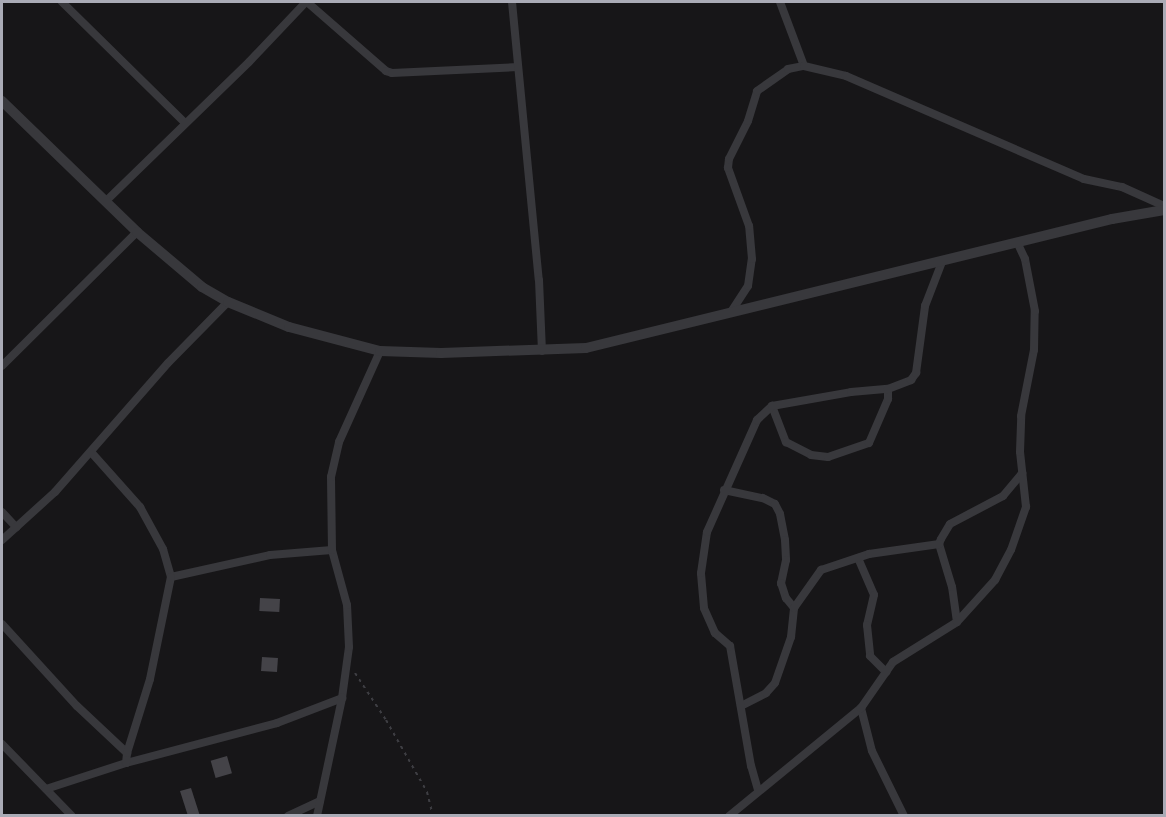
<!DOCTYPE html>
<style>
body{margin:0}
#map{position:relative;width:1166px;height:817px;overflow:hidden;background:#171618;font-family:Lato,sans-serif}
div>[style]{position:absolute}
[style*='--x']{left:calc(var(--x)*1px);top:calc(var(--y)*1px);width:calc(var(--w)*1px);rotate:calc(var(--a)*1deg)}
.building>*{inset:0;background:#444348;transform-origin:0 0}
.path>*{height:2px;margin-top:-1px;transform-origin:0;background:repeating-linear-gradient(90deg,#3e3e43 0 3px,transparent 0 7.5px)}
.minor>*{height:8px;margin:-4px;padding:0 4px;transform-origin:4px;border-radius:4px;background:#38383c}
.tertiary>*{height:10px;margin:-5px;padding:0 5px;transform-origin:5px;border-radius:5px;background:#38383c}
span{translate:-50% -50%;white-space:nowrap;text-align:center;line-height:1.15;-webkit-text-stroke:5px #121113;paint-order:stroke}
.frame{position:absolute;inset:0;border:3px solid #aaabb6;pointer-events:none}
</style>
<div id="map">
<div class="building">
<div style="left:260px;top:598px;width:20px;height:13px;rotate:3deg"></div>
<div style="left:262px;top:657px;width:16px;height:14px;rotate:4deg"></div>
<div style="left:227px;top:756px;width:18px;height:17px;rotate:74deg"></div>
<div style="clip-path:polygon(191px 788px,200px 816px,188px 816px,180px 791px)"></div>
</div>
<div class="path">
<div style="--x:355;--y:673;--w:56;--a:56.6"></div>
<div style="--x:386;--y:720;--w:83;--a:60.3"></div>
<div style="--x:427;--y:792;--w:25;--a:76"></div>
</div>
<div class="minor">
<div style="--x:62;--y:2;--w:173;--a:44.5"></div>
<div style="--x:307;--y:2;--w:105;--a:41.1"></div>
<div style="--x:386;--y:71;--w:6;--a:18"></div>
<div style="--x:392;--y:73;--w:126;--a:-2.7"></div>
<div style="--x:512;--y:2;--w:279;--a:84.5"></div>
<div style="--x:539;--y:280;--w:71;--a:87.6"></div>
<div style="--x:780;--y:2;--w:68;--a:69.4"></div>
<div style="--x:106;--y:201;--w:199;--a:-44.2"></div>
<div style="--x:249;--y:62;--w:83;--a:-46.5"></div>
<div style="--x:731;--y:312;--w:31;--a:-57"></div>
<div style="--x:748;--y:286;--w:27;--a:-82"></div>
<div style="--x:752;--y:259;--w:33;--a:-95"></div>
<div style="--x:749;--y:226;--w:62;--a:-109.9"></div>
<div style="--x:728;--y:168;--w:9;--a:-84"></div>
<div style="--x:729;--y:159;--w:42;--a:-63.4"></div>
<div style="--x:748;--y:121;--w:31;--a:-73"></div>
<div style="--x:757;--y:91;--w:38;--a:-35"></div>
<div style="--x:788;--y:69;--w:16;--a:-11"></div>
<div style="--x:804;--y:66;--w:43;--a:13.4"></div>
<div style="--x:846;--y:76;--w:259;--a:23.4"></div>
<div style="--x:1084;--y:179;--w:39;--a:12"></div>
<div style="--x:1122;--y:187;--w:46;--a:24.3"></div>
<div style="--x:2;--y:366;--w:190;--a:-44.8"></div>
<div style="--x:772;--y:406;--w:39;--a:69"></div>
<div style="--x:786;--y:442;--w:28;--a:27"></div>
<div style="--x:811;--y:455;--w:17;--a:7"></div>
<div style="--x:828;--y:457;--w:43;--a:-18.9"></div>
<div style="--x:869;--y:443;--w:48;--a:-66.6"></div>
<div style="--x:888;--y:399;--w:10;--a:-90"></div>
<div style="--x:91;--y:452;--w:74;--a:48.3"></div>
<div style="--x:140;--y:507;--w:48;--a:61.3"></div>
<div style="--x:163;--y:549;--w:29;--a:74"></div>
<div style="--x:171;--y:577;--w:101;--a:-12.5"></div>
<div style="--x:270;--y:555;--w:62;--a:-4.6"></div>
<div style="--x:724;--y:490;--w:40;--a:12"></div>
<div style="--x:763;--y:498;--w:13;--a:27"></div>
<div style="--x:775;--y:504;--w:11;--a:63"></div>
<div style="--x:780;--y:514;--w:26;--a:79"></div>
<div style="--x:785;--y:540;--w:20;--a:87"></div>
<div style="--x:786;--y:560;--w:24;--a:102"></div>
<div style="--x:781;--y:583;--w:16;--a:72"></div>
<div style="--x:786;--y:598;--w:13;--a:51"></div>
<div style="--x:2;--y:512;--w:21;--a:47"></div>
<div style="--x:2;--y:540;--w:72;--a:-42.2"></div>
<div style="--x:55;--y:492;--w:171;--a:-48.8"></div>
<div style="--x:168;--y:363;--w:86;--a:-45.5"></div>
<div style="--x:858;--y:558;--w:40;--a:66.6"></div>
<div style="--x:874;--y:595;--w:31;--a:103"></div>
<div style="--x:867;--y:625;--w:31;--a:84"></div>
<div style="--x:870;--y:656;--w:23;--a:45"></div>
<div style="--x:957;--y:622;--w:35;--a:-98"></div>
<div style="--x:952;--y:587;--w:45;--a:-106.8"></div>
<div style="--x:939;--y:544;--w:5;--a:-68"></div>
<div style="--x:941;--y:539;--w:17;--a:-59"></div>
<div style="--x:950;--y:524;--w:60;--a:-27.8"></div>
<div style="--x:1003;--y:496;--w:30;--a:-50"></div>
<div style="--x:2;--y:624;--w:111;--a:47.6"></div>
<div style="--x:77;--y:706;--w:69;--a:43.2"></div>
<div style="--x:741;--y:706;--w:28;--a:-27"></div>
<div style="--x:766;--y:693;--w:13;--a:-48"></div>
<div style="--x:775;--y:683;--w:49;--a:-70.8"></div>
<div style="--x:791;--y:637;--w:29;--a:-84"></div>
<div style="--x:794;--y:608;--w:47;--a:-54.6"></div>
<div style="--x:821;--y:570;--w:51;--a:-18.4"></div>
<div style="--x:869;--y:554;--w:71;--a:-8.1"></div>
<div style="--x:861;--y:708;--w:44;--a:75.7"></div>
<div style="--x:872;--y:751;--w:72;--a:63.8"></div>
<div style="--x:2;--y:744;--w:100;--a:45.8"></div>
<div style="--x:126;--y:763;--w:156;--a:-14.8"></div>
<div style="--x:277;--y:723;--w:70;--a:-21"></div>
<div style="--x:342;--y:698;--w:51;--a:-82.2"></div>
<div style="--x:349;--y:647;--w:42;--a:-92.7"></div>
<div style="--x:347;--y:605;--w:57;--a:-105.3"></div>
<div style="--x:332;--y:550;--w:73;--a:-90.8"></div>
<div style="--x:331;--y:477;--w:36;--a:-77"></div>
<div style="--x:339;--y:442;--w:100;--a:-65.7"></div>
<div style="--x:46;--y:789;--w:84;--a:-18"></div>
<div style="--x:126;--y:763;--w:10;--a:-84"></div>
<div style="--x:127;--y:753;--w:77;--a:-72.7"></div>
<div style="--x:150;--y:679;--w:104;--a:-78.4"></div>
<div style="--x:758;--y:790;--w:25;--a:-106"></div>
<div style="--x:751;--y:766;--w:122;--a:-99.9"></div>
<div style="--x:730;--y:646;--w:20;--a:-139"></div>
<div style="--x:715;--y:633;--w:27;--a:-114"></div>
<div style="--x:704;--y:608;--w:35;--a:-95"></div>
<div style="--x:701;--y:573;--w:41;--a:-81.7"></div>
<div style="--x:707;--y:532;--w:123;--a:-65.9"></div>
<div style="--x:757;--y:420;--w:21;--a:-43"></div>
<div style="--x:772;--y:406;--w:80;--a:-10"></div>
<div style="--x:851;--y:392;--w:37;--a:-5"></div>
<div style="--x:888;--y:389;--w:25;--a:-21"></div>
<div style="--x:911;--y:380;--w:9;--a:-54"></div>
<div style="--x:916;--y:373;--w:68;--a:-82.3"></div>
<div style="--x:925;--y:306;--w:47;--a:-68.9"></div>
<div style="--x:288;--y:816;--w:35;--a:-25"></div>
<div style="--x:317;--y:816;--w:121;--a:-78"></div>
<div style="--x:729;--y:816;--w:171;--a:-39.3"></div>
<div style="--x:861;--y:708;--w:56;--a:-55.2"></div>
<div style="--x:893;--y:662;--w:75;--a:-32"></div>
<div style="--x:957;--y:622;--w:57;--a:-47.9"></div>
<div style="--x:995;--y:580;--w:34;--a:-62"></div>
<div style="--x:1011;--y:550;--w:46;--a:-70.8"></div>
<div style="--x:1026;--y:507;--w:55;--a:-96.2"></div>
<div style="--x:1020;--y:452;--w:36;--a:-88"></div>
<div style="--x:1021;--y:416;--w:67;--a:-78.9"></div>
<div style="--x:1034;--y:350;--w:39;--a:-89"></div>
<div style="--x:1035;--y:311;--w:53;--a:-100.9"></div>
<div style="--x:1025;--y:259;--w:17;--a:-115"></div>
</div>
<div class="tertiary">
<div style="--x:2;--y:101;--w:188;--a:44.1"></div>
<div style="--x:137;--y:232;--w:85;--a:40.2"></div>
<div style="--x:202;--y:287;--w:30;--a:30"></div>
<div style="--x:228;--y:302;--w:66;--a:22.3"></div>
<div style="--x:289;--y:327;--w:94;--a:14.8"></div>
<div style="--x:380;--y:351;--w:61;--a:1.9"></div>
<div style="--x:441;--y:353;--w:145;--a:-2"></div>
<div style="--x:586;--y:348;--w:542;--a:-13.78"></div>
<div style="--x:1112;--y:219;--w:53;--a:-9.8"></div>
</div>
<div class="frame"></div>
</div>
